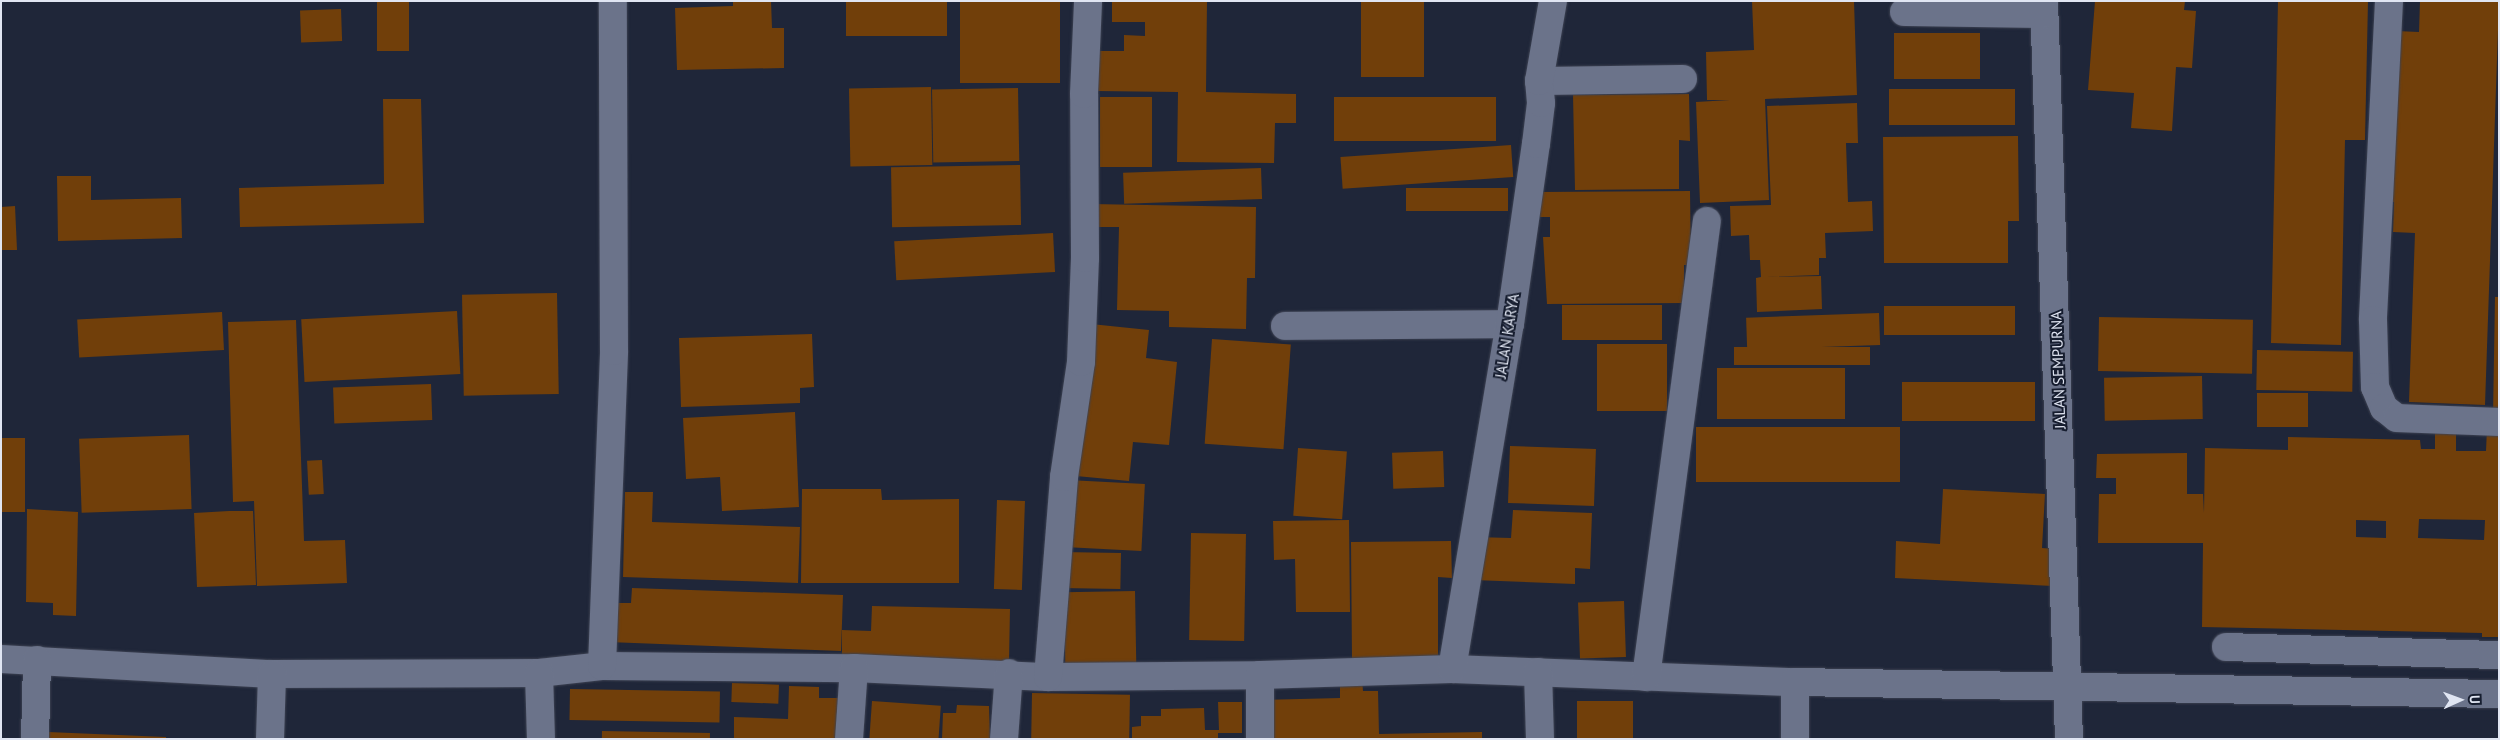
<!DOCTYPE html>
<style>
body{margin:0}
#map{position:relative;width:2500px;height:740px;overflow:hidden;background:#1f2639;font-family:"PT Sans",sans-serif}
div>[style]{position:absolute}
[style*='--x']{left:calc(var(--x)*1px);top:calc(var(--y)*1px);width:calc(var(--w)*1px);rotate:calc(var(--a)*1deg)}
.building>*{inset:0;background:#713f0a;transform-origin:0 0}
.roads{filter:drop-shadow(0 0 1px #3d4252) drop-shadow(0 0 1px #3d4252)}
.minor>*{height:28px;margin:-14px;padding:0 14px;transform-origin:14px;border-radius:14px;background:#6b738a}
span{translate:-50% -50%;white-space:nowrap;text-align:center;line-height:1.15;-webkit-text-stroke:4px #161d2f;paint-order:stroke}
.street-label{font-size:15px;color:#e0e5f2}
.frame{position:absolute;inset:0;border:2px solid #e0e5f2;pointer-events:none}
.north{position:absolute;left:2435px;top:675px;width:50px;height:50px;-webkit-text-stroke:4px #161d2f;paint-order:stroke;rotate:88deg;font-size:14px;font-weight:700;line-height:20px;text-align:center;color:#e0e5f2}
.north::after{content:'';display:block;margin:auto;width:18px;height:22px;background:#e0e5f2;clip-path:polygon(50% 0,100% 100%,50% 72%,0 100%)}
</style>
<div id="map">
<div class="building">
<div style="left:377px;top:1px;width:32px;height:50px"></div>
<div style="clip-path:polygon(733px 1px,771px 1px,772px 28px,784px 28px,784px 68px,677px 70px,675px 8px,733px 6px)"></div>
<div style="left:846px;top:1px;width:101px;height:35px"></div>
<div style="left:960px;top:1px;width:100px;height:82px"></div>
<div style="clip-path:polygon(1112px 1px,1207px 1px,1206px 92px,1296px 94px,1296px 123px,1275px 123px,1274px 163px,1177px 162px,1178px 92px,1096px 91px,1096px 51px,1124px 51px,1124px 35px,1145px 36px,1145px 22px,1112px 22px)"></div>
<div style="left:1361px;top:1px;width:63px;height:76px"></div>
<div style="clip-path:polygon(1752px 1px,1854px 1px,1857px 95px,1765px 99px,1769px 200px,1700px 203px,1696px 102px,1730px 100px,1707px 100px,1706px 52px,1754px 50px)"></div>
<div style="clip-path:polygon(2095px 1px,2185px 1px,2184px 10px,2196px 11px,2192px 68px,2176px 67px,2172px 131px,2131px 128px,2134px 93px,2088px 90px)"></div>
<div style="clip-path:polygon(2278px 1px,2368px 1px,2365px 140px,2345px 140px,2341px 345px,2271px 343px)"></div>
<div style="clip-path:polygon(2420px 1px,2499px 1px,2485px 405px,2409px 402px,2415px 233px,2393px 232px,2394px 202px,2390px 202px,2396px 31px,2419px 32px)"></div>
<div style="left:341px;top:9px;width:32px;height:41px;rotate:88deg"></div>
<div style="left:1894px;top:33px;width:86px;height:46px"></div>
<div style="left:931px;top:87px;width:78px;height:82px;rotate:89deg"></div>
<div style="left:1018px;top:88px;width:73px;height:86px;rotate:89deg"></div>
<div style="left:2015px;top:89px;width:36px;height:126px;rotate:90deg"></div>
<div style="clip-path:polygon(1689px 94px,1690px 141px,1679px 140px,1679px 189px,1575px 190px,1573px 95px)"></div>
<div style="left:1100px;top:97px;width:52px;height:70px"></div>
<div style="left:1496px;top:97px;width:44px;height:162px;rotate:90deg"></div>
<div style="clip-path:polygon(383px 99px,421px 99px,424px 223px,240px 227px,239px 188px,384px 184px)"></div>
<div style="clip-path:polygon(1857px 103px,1858px 143px,1846px 143px,1848px 202px,1872px 201px,1873px 231px,1825px 233px,1826px 258px,1819px 258px,1819px 275px,1766px 277px,1821px 276px,1822px 309px,1757px 312px,1756px 278px,1761px 277px,1760px 260px,1750px 260px,1749px 235px,1731px 236px,1730px 206px,1771px 205px,1767px 106px)"></div>
<div style="clip-path:polygon(2018px 136px,2019px 221px,2008px 221px,2008px 263px,1884px 263px,1883px 137px)"></div>
<div style="left:1511px;top:145px;width:32px;height:171px;rotate:86deg"></div>
<div style="left:1020px;top:165px;width:60px;height:129px;rotate:89deg"></div>
<div style="left:1261px;top:168px;width:31px;height:138px;rotate:88deg"></div>
<div style="clip-path:polygon(57px 176px,91px 176px,91px 200px,181px 198px,182px 238px,58px 241px)"></div>
<div style="left:1406px;top:188px;width:102px;height:23px"></div>
<div style="clip-path:polygon(1690px 191px,1691px 265px,1684px 265px,1684px 303px,1547px 304px,1543px 237px,1550px 237px,1550px 217px,1540px 217px,1540px 192px)"></div>
<div style="clip-path:polygon(1091px 204px,1256px 207px,1255px 278px,1247px 278px,1246px 329px,1169px 327px,1169px 311px,1117px 310px,1119px 227px,1091px 227px)"></div>
<div style="clip-path:polygon(15px 206px,17px 250px,1px 250px,1px 207px)"></div>
<div style="left:1053px;top:233px;width:39px;height:159px;rotate:87deg"></div>
<div style="left:557px;top:293px;width:101px;height:95px;rotate:89deg"></div>
<div style="clip-path:polygon(2495px 297px,2499px 297px,2499px 415px,2493px 415px)"></div>
<div style="left:1562px;top:305px;width:100px;height:35px"></div>
<div style="left:2015px;top:306px;width:29px;height:131px;rotate:90deg"></div>
<div style="left:457px;top:311px;width:63px;height:156px;rotate:87deg"></div>
<div style="left:222px;top:312px;width:38px;height:145px;rotate:87deg"></div>
<div style="left:1879px;top:313px;width:32px;height:133px;rotate:88deg"></div>
<div style="left:2099px;top:317px;width:154px;height:54px;rotate:1deg"></div>
<div style="clip-path:polygon(296px 320px,304px 541px,345px 540px,347px 583px,257px 586px,254px 501px,233px 502px,228px 322px)"></div>
<div style="clip-path:polygon(1091px 324px,1149px 330px,1146px 358px,1177px 362px,1169px 445px,1133px 442px,1129px 481px,1076px 476px)"></div>
<div style="clip-path:polygon(812px 334px,814px 387px,800px 388px,800px 403px,681px 407px,679px 338px)"></div>
<div style="left:1212px;top:339px;width:79px;height:105px;rotate:4deg"></div>
<div style="left:1597px;top:344px;width:70px;height:67px"></div>
<div style="left:1870px;top:347px;width:18px;height:136px;rotate:90deg"></div>
<div style="left:2257px;top:350px;width:96px;height:40px;rotate:1deg"></div>
<div style="left:1845px;top:368px;width:51px;height:128px;rotate:90deg"></div>
<div style="left:2202px;top:376px;width:43px;height:98px;rotate:89deg"></div>
<div style="left:2035px;top:382px;width:39px;height:133px;rotate:90deg"></div>
<div style="left:431px;top:384px;width:36px;height:98px;rotate:88deg"></div>
<div style="left:2257px;top:393px;width:51px;height:34px"></div>
<div style="clip-path:polygon(795px 412px,799px 507px,722px 511px,720px 477px,686px 479px,683px 418px)"></div>
<div style="left:1696px;top:427px;width:204px;height:55px"></div>
<div style="clip-path:polygon(evenodd,2487px 428px,2499px 428px,2499px 637px,2482px 637px,2482px 633px,2202px 627px,2203px 543px,2098px 543px,2099px 494px,2116px 494px,2116px 478px,2096px 478px,2097px 454px,2187px 453px,2187px 494px,2203px 494px,2204px 513px,2205px 448px,2288px 450px,2288px 437px,2420px 440px,2421px 449px,2435px 449px,2435px 429px,2456px 429px,2456px 451px,2486px 451px,2487px 428px,2419px 519px,2485px 520px,2484px 540px,2418px 538px,2419px 519px,2487px 428px,2356px 520px,2386px 521px,2386px 538px,2356px 537px,2356px 520px)"></div>
<div style="left:189px;top:435px;width:74px;height:110px;rotate:88deg"></div>
<div style="left:25px;top:438px;width:74px;height:24px;rotate:90deg"></div>
<div style="left:1510px;top:446px;width:86px;height:57px;rotate:2deg"></div>
<div style="left:1298px;top:448px;width:49px;height:68px;rotate:4deg"></div>
<div style="left:1443px;top:451px;width:36px;height:51px;rotate:88deg"></div>
<div style="left:322px;top:460px;width:34px;height:15px;rotate:87deg"></div>
<div style="left:1068px;top:480px;width:77px;height:67px;rotate:3deg"></div>
<div style="clip-path:polygon(802px 489px,881px 489px,882px 500px,959px 499px,959px 583px,801px 583px)"></div>
<div style="clip-path:polygon(1943px 489px,2045px 494px,2042px 548px,2055px 549px,2053px 586px,1895px 578px,1896px 541px,1940px 544px)"></div>
<div style="clip-path:polygon(625px 492px,653px 492px,652px 522px,800px 527px,798px 583px,623px 577px)"></div>
<div style="left:997px;top:500px;width:28px;height:89px;rotate:2deg"></div>
<div style="clip-path:polygon(27px 509px,78px 512px,76px 616px,53px 615px,53px 603px,26px 602px)"></div>
<div style="clip-path:polygon(1513px 510px,1592px 513px,1590px 569px,1575px 568px,1575px 584px,1473px 580px,1475px 537px,1511px 538px)"></div>
<div style="clip-path:polygon(229px 511px,253px 511px,256px 585px,197px 587px,194px 513px)"></div>
<div style="clip-path:polygon(1349px 520px,1350px 612px,1296px 612px,1295px 559px,1274px 560px,1273px 521px)"></div>
<div style="left:1191px;top:533px;width:55px;height:107px;rotate:1deg"></div>
<div style="clip-path:polygon(1451px 541px,1452px 578px,1438px 577px,1438px 661px,1352px 661px,1351px 542px)"></div>
<div style="left:1062px;top:552px;width:59px;height:36px;rotate:1deg"></div>
<div style="clip-path:polygon(632px 588px,843px 595px,841px 651px,608px 642px,609px 603px,631px 603px)"></div>
<div style="left:1135px;top:591px;width:72px;height:71px;rotate:89deg"></div>
<div style="left:1624px;top:601px;width:56px;height:46px;rotate:88deg"></div>
<div style="clip-path:polygon(872px 606px,1010px 609px,1009px 662px,842px 659px,842px 630px,871px 631px)"></div>
<div style="clip-path:polygon(1362px 678px,1363px 691px,1378px 691px,1379px 734px,1482px 732px,1482px 739px,1265px 739px,1264px 700px,1340px 698px,1340px 679px)"></div>
<div style="left:732px;top:683px;width:47px;height:19px;rotate:2deg"></div>
<div style="clip-path:polygon(789px 686px,819px 687px,819px 698px,848px 698px,847px 739px,734px 739px,734px 717px,788px 719px)"></div>
<div style="left:570px;top:689px;width:150px;height:31px;rotate:1deg"></div>
<div style="left:1032px;top:693px;width:98px;height:46px;rotate:1deg"></div>
<div style="left:872px;top:701px;width:69px;height:38px;rotate:4deg"></div>
<div style="left:1633px;top:701px;width:38px;height:56px;rotate:90deg"></div>
<div style="clip-path:polygon(1218px 702px,1242px 702px,1242px 733px,1218px 733px,1218px 739px,1132px 739px,1132px 727px,1141px 726px,1141px 716px,1161px 716px,1161px 709px,1204px 708px,1205px 730px,1219px 730px)"></div>
<div style="clip-path:polygon(957px 705px,989px 706px,990px 739px,942px 739px,943px 713px,956px 713px)"></div>
<div style="left:602px;top:731px;width:108px;height:8px;rotate:1deg"></div>
<div style="clip-path:polygon(48px 732px,166px 737px,166px 739px,47px 739px)"></div>
</div>
<div class="roads">
<div class="minor">
<div style="--x:2044;--y:1;--w:738;--a:88.06"></div>
<div style="--x:2389;--y:1;--w:319;--a:92.9"></div>
<div style="--x:2373;--y:320;--w:67;--a:88.3"></div>
<div style="--x:2375;--y:387;--w:23;--a:67"></div>
<div style="--x:2384;--y:408;--w:16;--a:38"></div>
<div style="--x:2397;--y:418;--w:102;--a:2.2"></div>
<div style="--x:1904;--y:12;--w:140;--a:0.8"></div>
<div style="--x:1539;--y:81;--w:144;--a:-0.8"></div>
<div style="--x:1285;--y:326;--w:225;--a:-0.5"></div>
<div style="--x:2226;--y:647;--w:273;--a:1.7"></div>
<div style="--x:1;--y:659;--w:271;--a:3.2"></div>
<div style="--x:272;--y:674;--w:267;--a:-0.2"></div>
<div style="--x:539;--y:673;--w:63;--a:-6.3"></div>
<div style="--x:602;--y:666;--w:252;--a:0.5"></div>
<div style="--x:854;--y:668;--w:194;--a:2.7"></div>
<div style="--x:1048;--y:677;--w:212;--a:-0.5"></div>
<div style="--x:1260;--y:675;--w:192;--a:-1.8"></div>
<div style="--x:1452;--y:669;--w:343;--a:2.2"></div>
<div style="--x:1795;--y:682;--w:704;--a:0.98"></div>
<div style="--x:602;--y:666;--w:315;--a:-87.8"></div>
<div style="--x:614;--y:351;--w:350;--a:-90.2"></div>
<div style="--x:1452;--y:669;--w:350;--a:-80.5"></div>
<div style="--x:1510;--y:324;--w:182;--a:-81.8"></div>
<div style="--x:1536;--y:144;--w:41;--a:-83"></div>
<div style="--x:1541;--y:103;--w:22;--a:-95"></div>
<div style="--x:1539;--y:81;--w:81;--a:-80.1"></div>
<div style="--x:1538;--y:672;--w:67;--a:88.3"></div>
<div style="--x:539;--y:673;--w:66;--a:88.3"></div>
<div style="--x:1048;--y:677;--w:201;--a:-85.4"></div>
<div style="--x:1064;--y:477;--w:116;--a:-81.6"></div>
<div style="--x:1081;--y:362;--w:104;--a:-87.8"></div>
<div style="--x:1085;--y:258;--w:164;--a:-90.3"></div>
<div style="--x:1084;--y:94;--w:93;--a:-87.5"></div>
<div style="--x:1646;--y:677;--w:460;--a:-82.4"></div>
<div style="--x:1795;--y:682;--w:57;--a:90"></div>
<div style="--x:35;--y:739;--w:79;--a:-88.5"></div>
<div style="--x:270;--y:739;--w:65;--a:-88.2"></div>
<div style="--x:849;--y:739;--w:71;--a:-86"></div>
<div style="--x:1004;--y:739;--w:66;--a:-85.7"></div>
<div style="--x:1260;--y:739;--w:64;--a:-90"></div>
</div>
</div>
<div class="street-label">
<span style="left:1507px;top:336px;rotate:-81deg">JALAN KARYA</span>
<span style="left:2058px;top:370px;rotate:-92deg">JALAN SEMPURNA</span>
</div>
<div class="frame"></div>
<div class="north">U</div>
</div>
